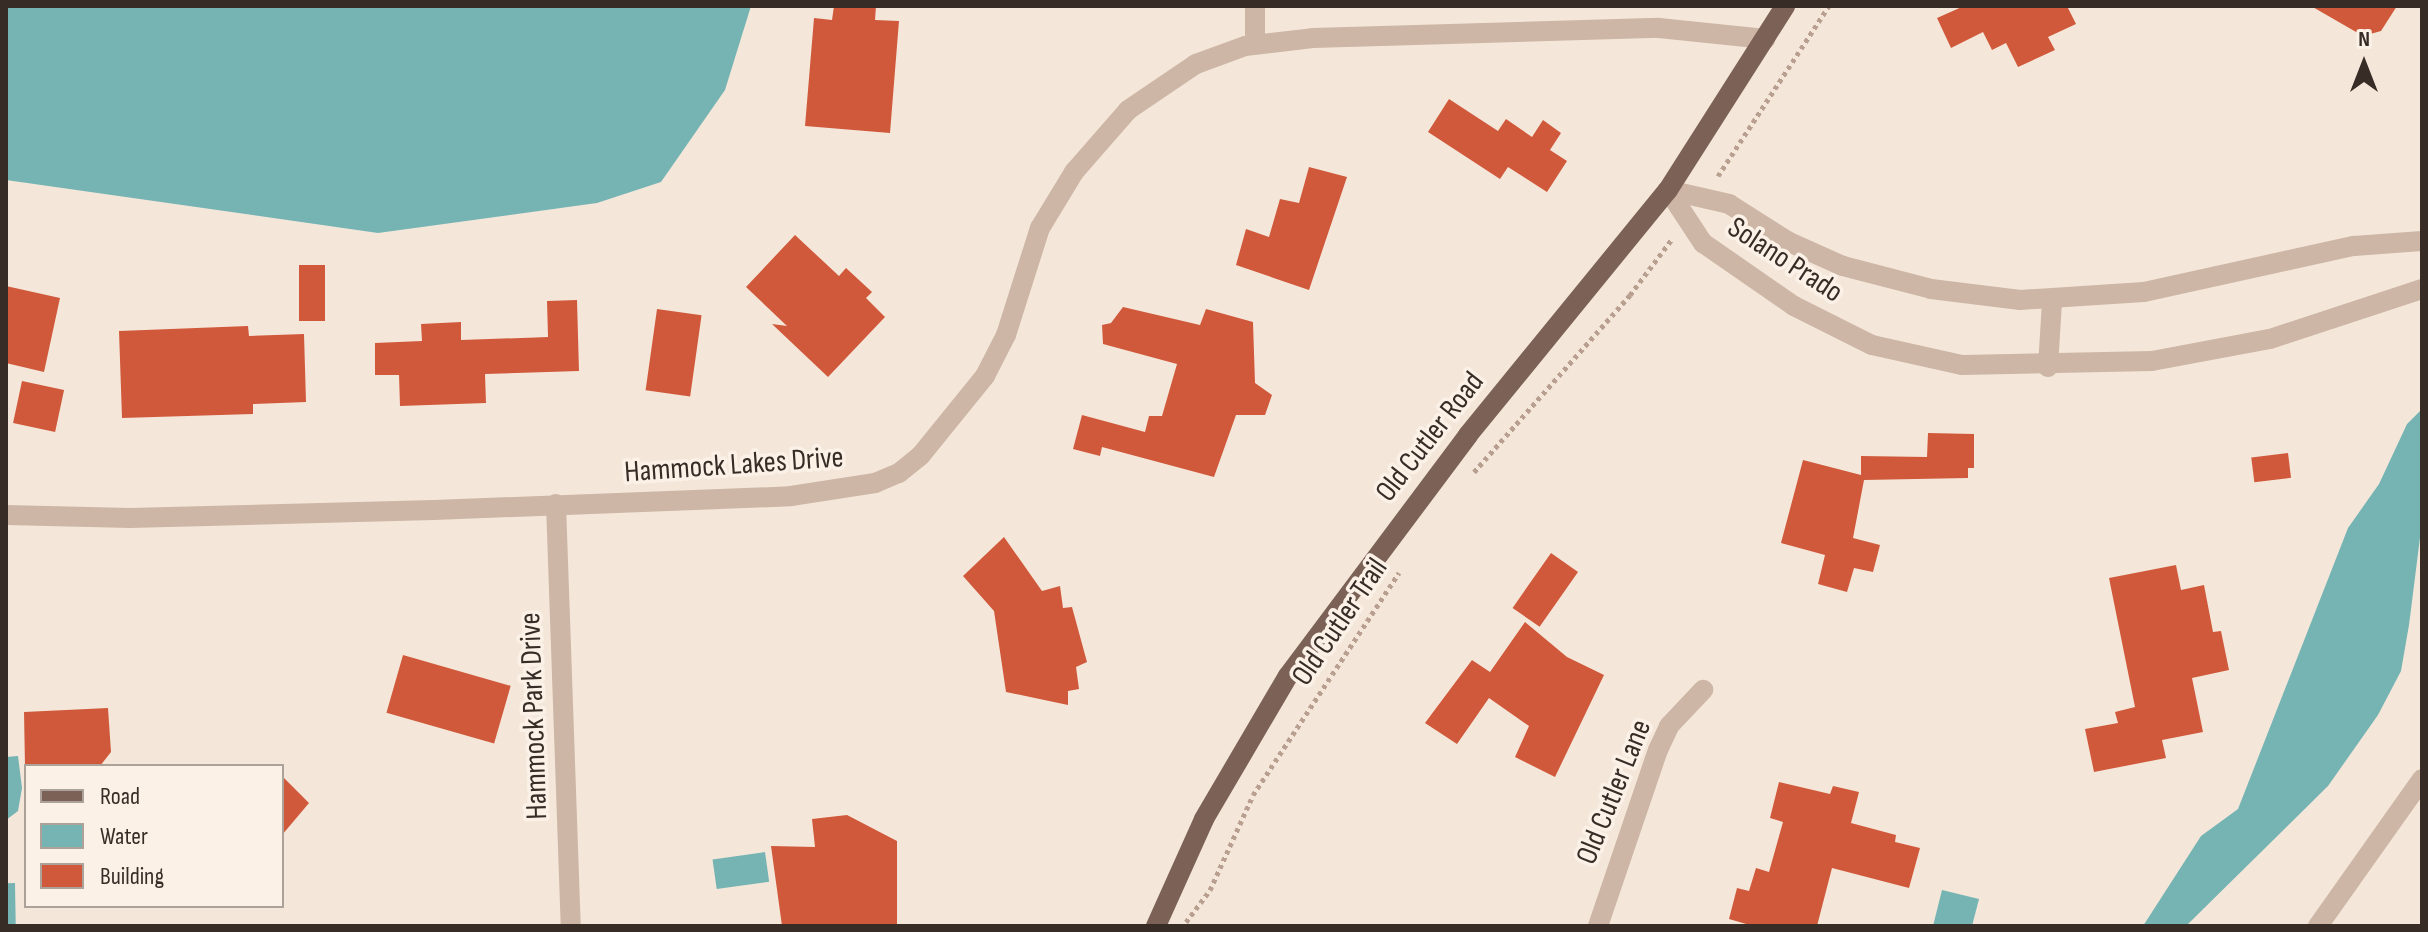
<!DOCTYPE html>
<style>
body{margin:0}
#map{position:relative;width:2428px;height:932px;overflow:hidden;background:#f4e7da;font-family:"Sofia Sans Condensed",sans-serif}
div>[style]{position:absolute}
[style*='--x']{left:calc(var(--x)*1px);top:calc(var(--y)*1px);width:calc(var(--w)*1px);rotate:calc(var(--a)*1deg)}
.water>*{inset:0;background:#76b4b4;transform-origin:0 0}
.building>*{inset:0;background:#d1593b;transform-origin:0 0}
.path>*{height:5px;margin-top:-2.5px;transform-origin:0;background:repeating-linear-gradient(90deg,#b99f8f 0 4px,transparent 0 8px)}
.minor>*{height:20px;margin:-10px;padding:0 10px;transform-origin:10px;border-radius:10px;background:#cdb6a5}
.major>*{height:20px;margin:-10px;padding:0 10px;transform-origin:10px;border-radius:10px;background:#7c6157}
span{translate:-50% -50%;white-space:nowrap;text-align:center;line-height:1.15;-webkit-text-stroke:7px #fbf1e7;paint-order:stroke}
.street-label{font-size:30px;color:#382c27}
.frame{position:absolute;inset:0;border:8px solid #382c27;pointer-events:none}
.legend{position:absolute;left:24px;top:764px;width:260px;height:144px;box-sizing:border-box;background:#fbf1e7;border:2px solid #ada29a;margin:0;padding:10px 14px;list-style:none;font-size:24px;color:#382c27}
.legend li{display:flex;align-items:center;gap:16px;height:40px}
.legend b{width:40px;border:2px solid #ada29a}
.north{position:absolute;left:2324px;top:24px;width:80px;height:80px;-webkit-text-stroke:6px #fbf1e7;paint-order:stroke;rotate:0deg;font-size:22px;font-weight:700;line-height:32px;text-align:center;color:#382c27}
.north::after{content:'';display:block;margin:auto;width:28px;height:36px;background:#382c27;clip-path:polygon(50% 0,100% 100%,50% 72%,0 100%)}
</style>
<div id="map">
<div class="water">
<div style="clip-path:polygon(6px 6px,751px 6px,725px 90px,661px 182px,597px 203px,378px 233px,6px 180px)"></div>
<div style="clip-path:polygon(2422px 409px,2422px 522px,2409px 625px,2401px 671px,2378px 715px,2328px 786px,2186px 926px,2143px 926px,2201px 836px,2238px 809px,2348px 528px,2379px 484px,2407px 424px)"></div>
<div style="clip-path:polygon(18px 756px,22px 788px,18px 811px,6px 820px,6px 757px)"></div>
<div style="left:765px;top:852px;width:30px;height:53px;rotate:82deg"></div>
<div style="left:15px;top:883px;width:43px;height:9px;rotate:89deg"></div>
<div style="clip-path:polygon(1942px 890px,1979px 899px,1972px 926px,1933px 926px)"></div>
</div>
<div class="building">
<div style="clip-path:polygon(834px 6px,876px 6px,875px 20px,899px 21px,890px 133px,805px 126px,814px 18px,832px 20px)"></div>
<div style="clip-path:polygon(1964px 6px,2067px 6px,2076px 24px,2048px 37px,2055px 50px,2018px 67px,2006px 43px,1992px 50px,1983px 32px,1951px 48px,1937px 18px)"></div>
<div style="clip-path:polygon(2311px 6px,2397px 6px,2381px 31px,2363px 36px)"></div>
<div style="clip-path:polygon(1449px 99px,1498px 131px,1506px 119px,1532px 137px,1543px 120px,1561px 133px,1550px 150px,1567px 161px,1547px 192px,1508px 167px,1500px 179px,1428px 132px)"></div>
<div style="clip-path:polygon(1309px 167px,1347px 177px,1309px 290px,1236px 265px,1246px 229px,1269px 237px,1280px 199px,1299px 203px)"></div>
<div style="clip-path:polygon(795px 235px,839px 276px,846px 268px,872px 292px,866px 298px,885px 317px,828px 377px,772px 324px,787px 326px,746px 287px)"></div>
<div style="left:299px;top:265px;width:26px;height:56px"></div>
<div style="clip-path:polygon(6px 286px,60px 298px,44px 372px,6px 363px)"></div>
<div style="clip-path:polygon(577px 300px,579px 371px,485px 374px,486px 403px,400px 406px,399px 375px,375px 375px,375px 343px,422px 341px,421px 324px,461px 322px,461px 340px,548px 337px,547px 301px)"></div>
<div style="clip-path:polygon(1123px 307px,1200px 325px,1206px 309px,1253px 322px,1255px 383px,1272px 395px,1265px 415px,1236px 415px,1214px 477px,1102px 447px,1100px 456px,1073px 449px,1082px 415px,1145px 432px,1149px 416px,1162px 416px,1177px 364px,1103px 344px,1102px 325px,1111px 323px)"></div>
<div style="left:657px;top:309px;width:45px;height:82px;rotate:8deg"></div>
<div style="clip-path:polygon(248px 326px,249px 336px,304px 334px,306px 402px,253px 404px,253px 414px,122px 418px,119px 331px)"></div>
<div style="left:22px;top:381px;width:43px;height:43px;rotate:12deg"></div>
<div style="clip-path:polygon(1928px 433px,1974px 434px,1974px 468px,1968px 468px,1968px 478px,1864px 480px,1853px 538px,1880px 545px,1873px 572px,1854px 568px,1847px 592px,1818px 584px,1825px 555px,1781px 543px,1803px 460px,1861px 475px,1861px 456px,1927px 457px)"></div>
<div style="left:2288px;top:453px;width:25px;height:37px;rotate:83deg"></div>
<div style="clip-path:polygon(1004px 537px,1042px 591px,1060px 586px,1063px 608px,1072px 607px,1087px 662px,1076px 667px,1079px 689px,1068px 691px,1068px 705px,1006px 692px,994px 611px,963px 576px)"></div>
<div style="left:1551px;top:553px;width:33px;height:67px;rotate:35deg"></div>
<div style="clip-path:polygon(2176px 565px,2181px 590px,2204px 585px,2213px 632px,2221px 631px,2229px 670px,2192px 678px,2203px 732px,2162px 740px,2166px 758px,2094px 772px,2085px 729px,2118px 723px,2115px 712px,2135px 707px,2109px 578px)"></div>
<div style="clip-path:polygon(1525px 622px,1567px 657px,1604px 675px,1555px 777px,1515px 757px,1529px 726px,1489px 698px,1457px 744px,1425px 723px,1472px 660px,1490px 672px)"></div>
<div style="left:403px;top:655px;width:112px;height:60px;rotate:16deg"></div>
<div style="clip-path:polygon(108px 708px,111px 752px,100px 766px,25px 766px,24px 712px)"></div>
<div style="clip-path:polygon(282px 776px,309px 803px,282px 835px)"></div>
<div style="clip-path:polygon(1779px 782px,1830px 794px,1833px 786px,1859px 792px,1851px 823px,1896px 835px,1895px 842px,1920px 848px,1909px 888px,1832px 868px,1817px 926px,1753px 926px,1729px 919px,1737px 888px,1749px 891px,1756px 868px,1769px 872px,1783px 822px,1770px 818px)"></div>
<div style="clip-path:polygon(847px 815px,897px 841px,897px 926px,782px 926px,771px 846px,815px 847px,812px 819px)"></div>
</div>
<div class="path">
<div style="--x:1718;--y:176;--w:203;--a:-56.9"></div>
<div style="--x:1474;--y:472;--w:236;--a:-48.6"></div>
<div style="--x:1630;--y:295;--w:70;--a:-53.1"></div>
<div style="--x:1186;--y:922;--w:40;--a:-53"></div>
<div style="--x:1210;--y:890;--w:104;--a:-65.6"></div>
<div style="--x:1253;--y:795;--w:266;--a:-56.7"></div>
</div>
<div class="minor">
<div style="--x:1255;--y:6;--w:38;--a:90"></div>
<div style="--x:1668;--y:190;--w:64;--a:56.6"></div>
<div style="--x:1703;--y:243;--w:111;--a:34.7"></div>
<div style="--x:1794;--y:306;--w:87;--a:26.6"></div>
<div style="--x:1872;--y:345;--w:92;--a:12.5"></div>
<div style="--x:1962;--y:365;--w:190;--a:-1.2"></div>
<div style="--x:2152;--y:361;--w:120;--a:-10.6"></div>
<div style="--x:2270;--y:339;--w:160;--a:-18.2"></div>
<div style="--x:1668;--y:190;--w:63;--a:12.9"></div>
<div style="--x:1729;--y:204;--w:71;--a:32.3"></div>
<div style="--x:1789;--y:242;--w:59;--a:24"></div>
<div style="--x:1843;--y:266;--w:91;--a:14.6"></div>
<div style="--x:1931;--y:289;--w:90;--a:7"></div>
<div style="--x:2020;--y:300;--w:124;--a:-3.7"></div>
<div style="--x:2144;--y:292;--w:215;--a:-12.4"></div>
<div style="--x:2354;--y:246;--w:68;--a:-4.2"></div>
<div style="--x:2048;--y:367;--w:66;--a:-86.5"></div>
<div style="--x:556;--y:504;--w:422;--a:88"></div>
<div style="--x:6;--y:515;--w:124;--a:1.4"></div>
<div style="--x:130;--y:518;--w:304;--a:-1.5"></div>
<div style="--x:434;--y:510;--w:357;--a:-2.2"></div>
<div style="--x:791;--y:496;--w:85;--a:-8.8"></div>
<div style="--x:875;--y:483;--w:26;--a:-23"></div>
<div style="--x:899;--y:473;--w:28;--a:-39"></div>
<div style="--x:921;--y:455;--w:102;--a:-51"></div>
<div style="--x:985;--y:376;--w:46;--a:-62.9"></div>
<div style="--x:1006;--y:335;--w:112;--a:-72.4"></div>
<div style="--x:1040;--y:228;--w:66;--a:-58.7"></div>
<div style="--x:1074;--y:172;--w:82;--a:-48.9"></div>
<div style="--x:1128;--y:110;--w:82;--a:-34.1"></div>
<div style="--x:1196;--y:64;--w:52;--a:-20.2"></div>
<div style="--x:1245;--y:46;--w:68;--a:-6.7"></div>
<div style="--x:1313;--y:38;--w:346;--a:-1.7"></div>
<div style="--x:1659;--y:28;--w:107;--a:5.9"></div>
<div style="--x:1598;--y:926;--w:186;--a:-71.2"></div>
<div style="--x:1658;--y:750;--w:26;--a:-65"></div>
<div style="--x:1669;--y:726;--w:50;--a:-46.6"></div>
<div style="--x:2318;--y:926;--w:180;--a:-54.7"></div>
</div>
<div class="major">
<div style="--x:1156;--y:926;--w:117;--a:-65.8"></div>
<div style="--x:1204;--y:819;--w:166;--a:-59.6"></div>
<div style="--x:1288;--y:676;--w:301;--a:-53.2"></div>
<div style="--x:1468;--y:435;--w:316;--a:-50.8"></div>
<div style="--x:1668;--y:190;--w:218;--a:-57.5"></div>
</div>
<div class="street-label">
<span style="left:1785px;top:260px;rotate:33deg">Solano Prado</span>
<span style="left:1430px;top:437px;rotate:-52deg">Old Cutler Road</span>
<span style="left:734px;top:465px;rotate:-4deg">Hammock Lakes Drive</span>
<span style="left:1340px;top:622px;rotate:-56deg">Old Cutler Trail</span>
<span style="left:534px;top:716px;rotate:-92deg">Hammock Park Drive</span>
<span style="left:1614px;top:792px;rotate:-68deg">Old Cutler Lane</span>
</div>
<div class="frame"></div>
<ul class="legend">
<li><b style="height:10px;background:#7c6157"></b>Road</li>
<li><b style="height:22px;background:#76b4b4"></b>Water</li>
<li><b style="height:22px;background:#d1593b"></b>Building</li>
</ul>
<div class="north">N</div>
</div>
